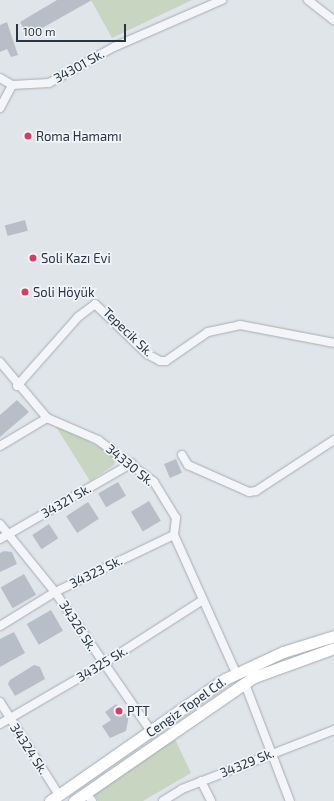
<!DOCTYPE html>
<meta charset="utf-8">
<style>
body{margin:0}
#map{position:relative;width:334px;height:801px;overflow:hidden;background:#e0e5ea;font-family:"Exo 2",sans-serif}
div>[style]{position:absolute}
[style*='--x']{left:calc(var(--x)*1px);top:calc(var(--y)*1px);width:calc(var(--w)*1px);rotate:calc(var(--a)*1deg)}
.green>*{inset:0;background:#c7d5c1}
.building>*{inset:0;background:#b7bec8;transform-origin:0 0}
.roads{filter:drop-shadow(0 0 1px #a5acb5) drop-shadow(0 0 1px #a5acb5)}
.street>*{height:8px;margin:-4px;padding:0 4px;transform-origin:4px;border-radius:4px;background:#f3f5f8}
.secondary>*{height:11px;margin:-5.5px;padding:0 5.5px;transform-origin:5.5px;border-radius:5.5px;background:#fff}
.dots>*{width:11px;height:11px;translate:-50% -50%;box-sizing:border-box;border:2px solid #f0f4f7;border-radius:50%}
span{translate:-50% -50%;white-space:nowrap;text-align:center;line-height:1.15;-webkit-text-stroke:3.5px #f0f4f7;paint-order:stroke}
.street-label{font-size:13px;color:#273443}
.poi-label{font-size:13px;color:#273443}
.left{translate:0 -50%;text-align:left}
.scale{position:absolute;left:16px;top:24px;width:110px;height:18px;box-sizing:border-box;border:2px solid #273443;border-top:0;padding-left:5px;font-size:12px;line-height:14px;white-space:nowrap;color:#273443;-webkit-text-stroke:3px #f0f4f7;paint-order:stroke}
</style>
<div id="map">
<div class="green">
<div style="clip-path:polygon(91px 0,192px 0,112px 38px)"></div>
<div style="clip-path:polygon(53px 422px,116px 456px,114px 465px,90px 481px)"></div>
<div style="clip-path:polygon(175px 739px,191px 773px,143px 801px,98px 801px,94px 793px)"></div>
</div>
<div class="building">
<div style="clip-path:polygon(57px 0,92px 0,28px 36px,20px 22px)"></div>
<div style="clip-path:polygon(7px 22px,18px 55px,11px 57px,7px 49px,0 52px,0 25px)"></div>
<div style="left:25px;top:220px;width:11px;height:21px;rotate:75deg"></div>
<div style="clip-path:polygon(17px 400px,29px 412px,0 437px,0 415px)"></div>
<div style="left:176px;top:459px;width:15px;height:13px;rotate:67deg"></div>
<div style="left:118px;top:482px;width:16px;height:23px;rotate:60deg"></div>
<div style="left:149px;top:501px;width:23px;height:21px;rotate:59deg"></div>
<div style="left:88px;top:502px;width:20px;height:26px;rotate:57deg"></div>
<div style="left:49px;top:524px;width:17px;height:20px;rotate:57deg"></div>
<div style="clip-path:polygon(4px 551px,12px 552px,17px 564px,0 572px,0 553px)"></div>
<div style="left:24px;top:574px;width:24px;height:27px;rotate:60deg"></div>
<div style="left:51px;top:610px;width:24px;height:28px;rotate:60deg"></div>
<div style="clip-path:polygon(14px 632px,25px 653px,0 667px,0 639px)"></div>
<div style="clip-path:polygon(34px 665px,40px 667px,45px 679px,15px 696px,8px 684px,10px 680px)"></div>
<div style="clip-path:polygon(116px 704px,122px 713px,129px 715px,126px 731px,110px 738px,102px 726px,111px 720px,105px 712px)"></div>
</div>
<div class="roads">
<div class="street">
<div style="--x:308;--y:0;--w:33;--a:38"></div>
<div style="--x:0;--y:78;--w:14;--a:30"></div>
<div style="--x:12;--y:85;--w:37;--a:-3"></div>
<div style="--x:49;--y:83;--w:74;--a:-29"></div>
<div style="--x:114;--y:47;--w:118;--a:-23.5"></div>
<div style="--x:0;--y:108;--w:26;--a:-62"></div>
<div style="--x:0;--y:362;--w:73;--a:50"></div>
<div style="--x:47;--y:418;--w:56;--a:23.3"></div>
<div style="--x:98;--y:440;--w:70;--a:36.9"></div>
<div style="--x:154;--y:482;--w:42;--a:58.6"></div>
<div style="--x:176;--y:518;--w:17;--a:97"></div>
<div style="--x:174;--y:535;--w:151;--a:65.8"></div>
<div style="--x:17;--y:386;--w:92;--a:-48.5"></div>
<div style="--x:78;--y:317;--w:21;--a:-37"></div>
<div style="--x:95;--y:304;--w:72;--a:43.9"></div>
<div style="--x:147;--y:354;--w:15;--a:28"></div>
<div style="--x:160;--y:361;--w:6;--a:0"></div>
<div style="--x:166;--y:361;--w:51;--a:-34.6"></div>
<div style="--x:208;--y:332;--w:33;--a:-12"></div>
<div style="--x:240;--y:325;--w:96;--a:10.8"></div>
<div style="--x:0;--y:446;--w:55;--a:-30.8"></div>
<div style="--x:182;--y:455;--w:12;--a:59"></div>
<div style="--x:188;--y:465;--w:67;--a:23.9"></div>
<div style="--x:249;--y:492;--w:7;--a:-8"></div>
<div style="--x:256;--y:491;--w:93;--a:-33.2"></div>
<div style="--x:0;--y:524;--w:87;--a:51"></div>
<div style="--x:55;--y:592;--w:169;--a:55.4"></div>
<div style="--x:0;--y:539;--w:152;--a:-29.9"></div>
<div style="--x:0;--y:626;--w:65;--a:-31.7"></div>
<div style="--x:55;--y:592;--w:132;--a:-25.6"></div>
<div style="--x:245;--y:684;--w:125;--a:69"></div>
<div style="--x:0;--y:702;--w:110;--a:57.6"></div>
<div style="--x:0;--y:724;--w:119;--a:-30.2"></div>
<div style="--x:103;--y:664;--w:117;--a:-32.7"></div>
<div style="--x:201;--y:781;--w:22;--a:63"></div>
<div style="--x:86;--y:793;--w:10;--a:53"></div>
<div style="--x:163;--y:801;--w:22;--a:-32"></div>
<div style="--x:182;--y:789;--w:163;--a:-21.2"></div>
</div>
<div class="secondary">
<div style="--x:50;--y:801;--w:213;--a:-34.9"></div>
<div style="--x:225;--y:679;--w:64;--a:-25"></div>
<div style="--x:283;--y:652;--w:53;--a:-17.4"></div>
<div style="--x:74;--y:801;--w:219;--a:-34.6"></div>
<div style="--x:254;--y:677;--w:85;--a:-19.9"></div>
</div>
</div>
<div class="dots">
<div style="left:28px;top:136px;background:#d93c60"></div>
<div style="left:33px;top:258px;background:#d93c60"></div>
<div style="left:25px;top:292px;background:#d93c60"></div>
<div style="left:119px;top:711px;background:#d93c60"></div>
</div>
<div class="street-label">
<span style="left:79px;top:66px;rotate:-29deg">34301 Sk.</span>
<span style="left:128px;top:332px;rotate:44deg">Tepecik Sk.</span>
<span style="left:130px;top:465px;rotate:39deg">34330 Sk.</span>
<span style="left:66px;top:501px;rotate:-30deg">34321 Sk.</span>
<span style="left:96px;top:572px;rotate:-26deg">34323 Sk.</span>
<span style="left:78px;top:626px;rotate:57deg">34326 Sk.</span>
<span style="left:102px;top:664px;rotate:-31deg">34325 Sk.</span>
<span style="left:186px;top:707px;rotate:-35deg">Cengiz Topel Cd.</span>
<span style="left:29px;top:749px;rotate:57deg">34324 Sk.</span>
<span style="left:247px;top:763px;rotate:-22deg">34329 Sk.</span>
</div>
<div class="poi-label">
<span class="left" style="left:36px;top:136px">Roma Hamamı</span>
<span class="left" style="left:41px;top:258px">Soli Kazı Evi</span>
<span class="left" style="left:33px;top:292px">Soli Höyük</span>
<span class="left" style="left:127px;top:711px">PTT</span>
</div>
<div class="scale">100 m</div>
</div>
